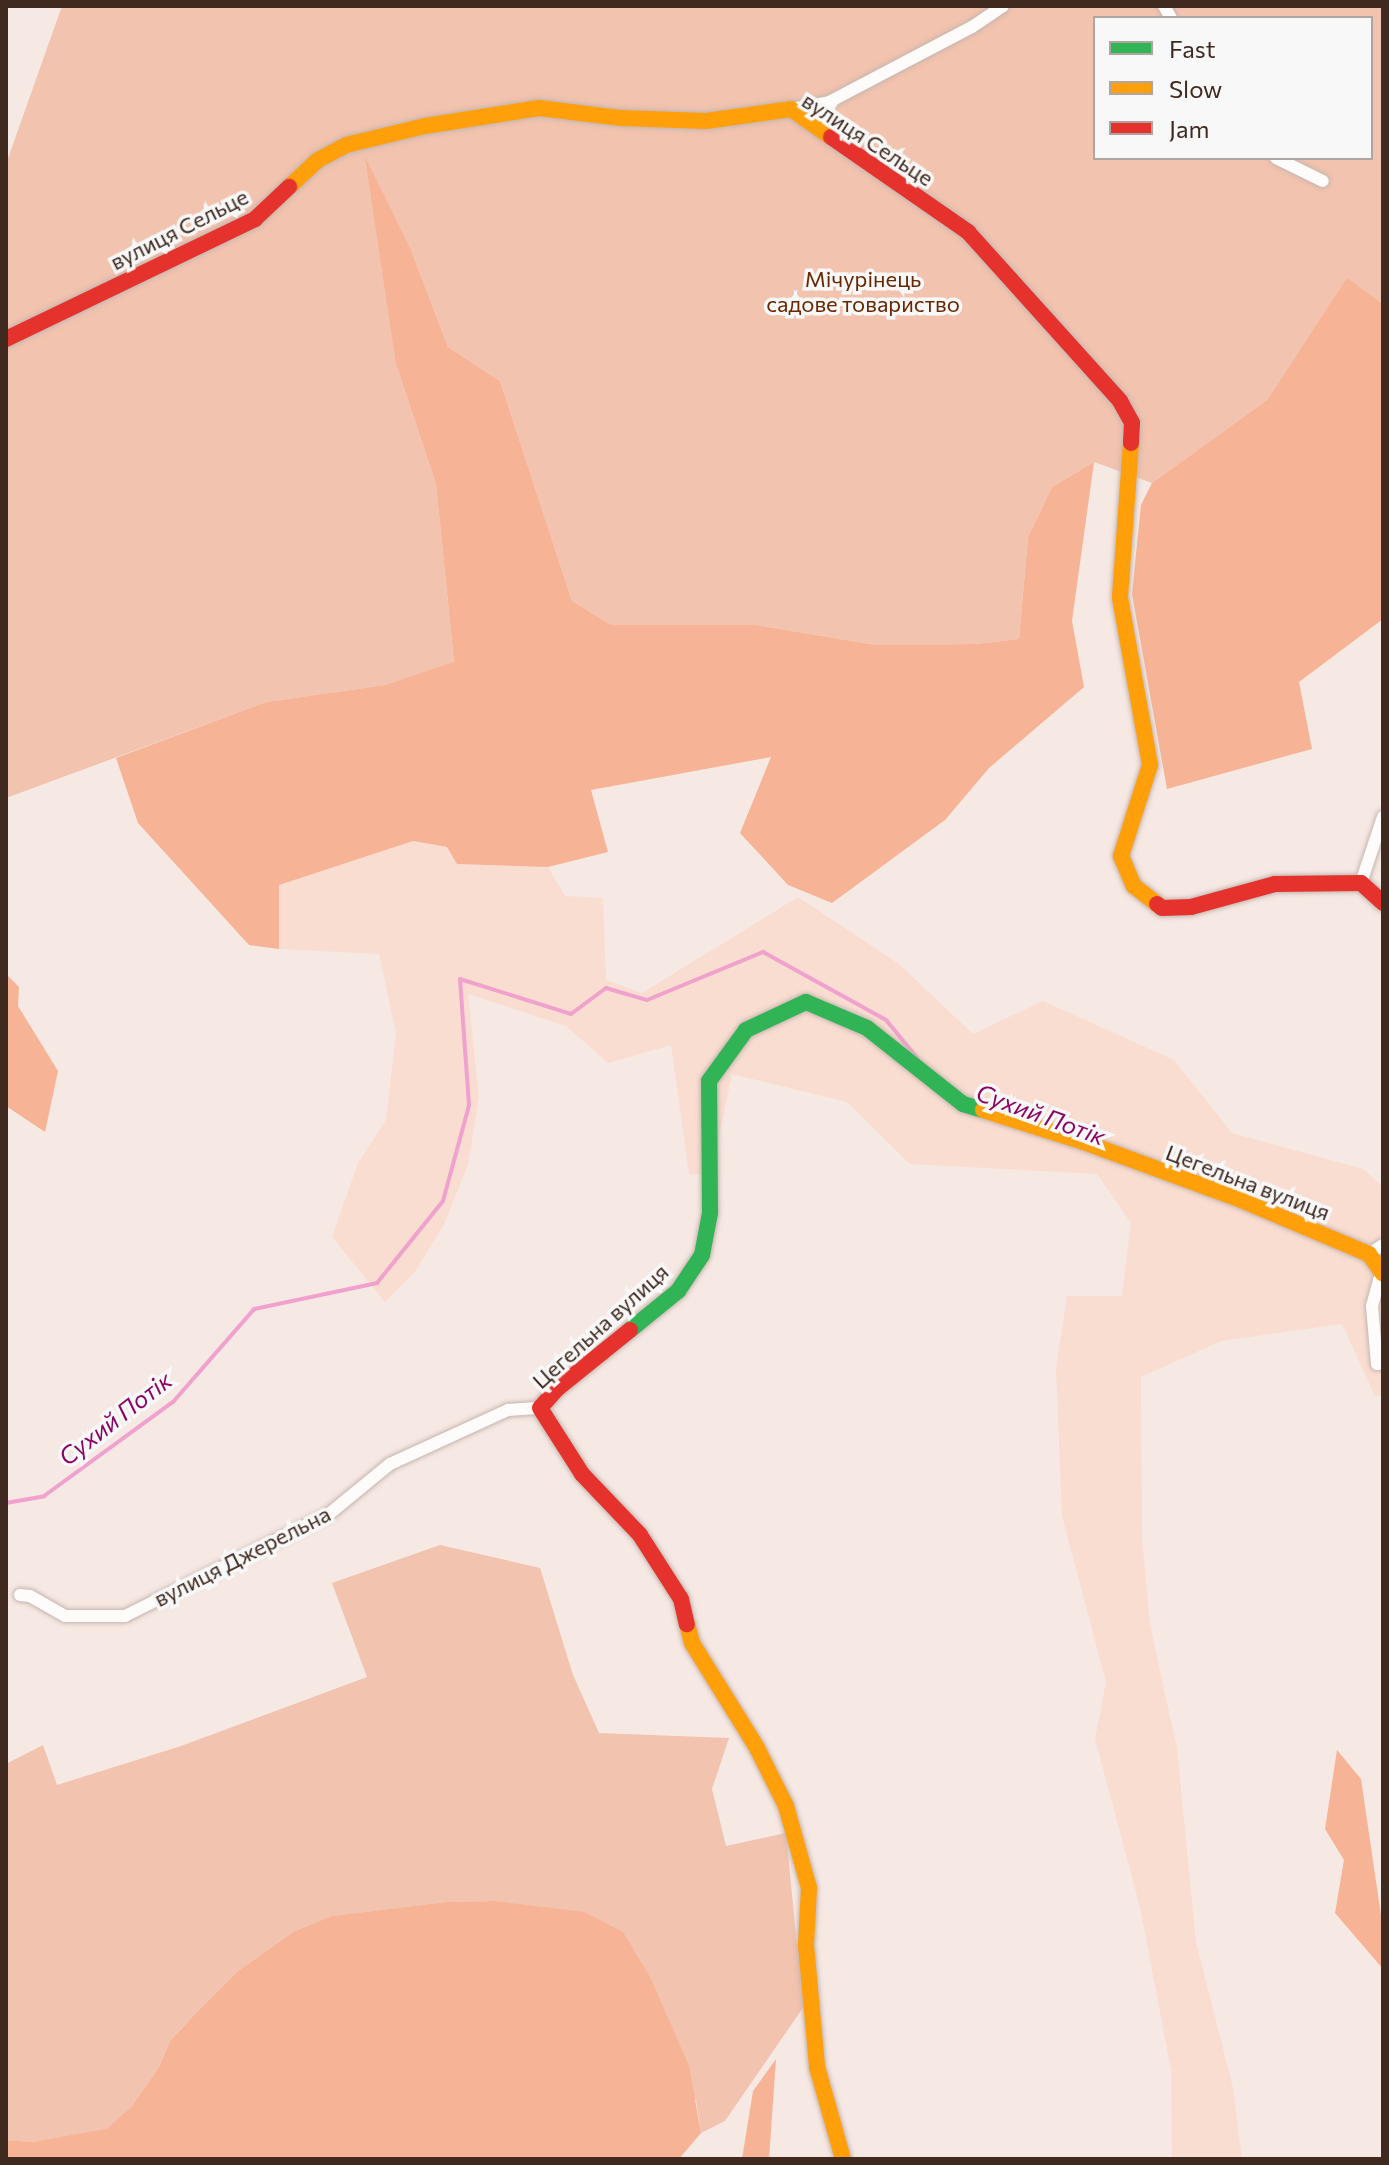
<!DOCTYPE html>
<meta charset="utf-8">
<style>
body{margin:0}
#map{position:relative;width:1389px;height:2165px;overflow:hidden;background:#f6e8e3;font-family:Commissioner,sans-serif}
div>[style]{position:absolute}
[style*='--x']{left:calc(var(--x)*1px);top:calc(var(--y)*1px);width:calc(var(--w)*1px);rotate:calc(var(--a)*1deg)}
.built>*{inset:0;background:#faddd1}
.green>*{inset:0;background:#f2c3ae}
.forest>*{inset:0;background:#f6b395}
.stream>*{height:4px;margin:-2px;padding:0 2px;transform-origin:2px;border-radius:2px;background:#f0a1cd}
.roads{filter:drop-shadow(0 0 2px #c6b5af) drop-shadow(0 0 2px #c6b5af)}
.street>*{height:12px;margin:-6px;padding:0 6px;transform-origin:6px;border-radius:6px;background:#fefcfb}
.fast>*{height:16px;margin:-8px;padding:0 8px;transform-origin:8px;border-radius:8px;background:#30b455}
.slow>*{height:16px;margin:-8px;padding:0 8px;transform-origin:8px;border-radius:8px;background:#ff9f0a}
.jam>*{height:16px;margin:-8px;padding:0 8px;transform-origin:8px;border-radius:8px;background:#e5322d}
span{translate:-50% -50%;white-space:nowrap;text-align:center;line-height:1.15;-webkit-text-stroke:7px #f8f8f8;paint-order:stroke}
.street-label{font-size:22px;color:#40291f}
.park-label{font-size:22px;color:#6a2600}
.water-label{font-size:24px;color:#8c0365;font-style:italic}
.frame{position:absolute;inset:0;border:8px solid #40291f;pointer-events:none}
.legend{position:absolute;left:1093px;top:16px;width:280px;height:144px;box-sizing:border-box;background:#f8f8f8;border:2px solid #aea5a1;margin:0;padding:10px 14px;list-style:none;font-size:24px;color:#40291f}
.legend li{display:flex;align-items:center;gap:16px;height:40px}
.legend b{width:40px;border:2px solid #aea5a1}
</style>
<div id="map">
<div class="built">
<div style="clip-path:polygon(413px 841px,447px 847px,458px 864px,548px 867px,565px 896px,603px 898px,606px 980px,642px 993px,798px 897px,899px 964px,973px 1034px,1043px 1001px,1174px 1060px,1232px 1133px,1363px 1169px,1383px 1187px,1383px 1395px,1375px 1396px,1342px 1324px,1221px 1341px,1141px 1377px,1142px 1538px,1150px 1625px,1177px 1748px,1196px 1942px,1233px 2088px,1242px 2159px,1172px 2159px,1171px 2070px,1140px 1907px,1095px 1739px,1106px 1682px,1062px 1516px,1056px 1368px,1067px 1296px,1122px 1296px,1131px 1223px,1097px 1174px,910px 1164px,847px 1102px,732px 1074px,711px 1174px,689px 1174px,671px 1045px,608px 1063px,566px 1026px,468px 994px,479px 1097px,468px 1165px,444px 1224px,415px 1272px,385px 1302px,332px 1237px,358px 1163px,386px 1120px,396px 1033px,379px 954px,279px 949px,278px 885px)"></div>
</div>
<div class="green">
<div style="clip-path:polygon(evenodd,62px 6px,1383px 6px,1383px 304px,1347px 279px,1267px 400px,1152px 483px,1094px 462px,1052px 487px,1028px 537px,1019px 639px,975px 644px,876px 645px,756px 625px,611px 625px,572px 601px,500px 381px,448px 347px,411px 250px,396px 364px,436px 484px,454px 663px,385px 685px,266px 702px,6px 798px,6px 164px,62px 6px,1095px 18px,1371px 18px,1371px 158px,1095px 158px,1095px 18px)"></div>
<div style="clip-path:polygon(440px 1545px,540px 1568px,573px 1675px,599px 1733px,729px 1738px,712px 1789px,726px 1846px,786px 1833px,797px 1946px,806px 1945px,811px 1996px,725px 2121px,701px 2133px,696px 2100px,494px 1901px,446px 1902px,333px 1916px,293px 1932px,238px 1971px,197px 2012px,170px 2041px,159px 2067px,132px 2106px,107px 2130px,32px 2142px,6px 2140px,6px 1764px,43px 1745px,57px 1785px,181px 1746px,367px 1677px,332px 1583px)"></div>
</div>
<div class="forest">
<div style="clip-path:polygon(365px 157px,411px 250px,448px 347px,500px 381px,572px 601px,611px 625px,756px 625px,876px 645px,975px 644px,1019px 639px,1028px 537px,1052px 487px,1094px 462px,1072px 621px,1084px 687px,989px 768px,945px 820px,832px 903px,788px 885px,740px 833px,771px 757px,591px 790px,608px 852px,548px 867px,457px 864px,447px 847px,413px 841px,279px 885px,279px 949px,249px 945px,138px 823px,116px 758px,266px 702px,385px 685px,454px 662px,436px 484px,396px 364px)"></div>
<div style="clip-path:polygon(1347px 278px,1383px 304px,1383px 619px,1299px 682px,1312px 749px,1167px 789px,1132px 594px,1141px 505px,1152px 483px,1267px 400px)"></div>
<div style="clip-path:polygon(6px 974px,19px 987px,18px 1006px,58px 1071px,45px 1132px,6px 1106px)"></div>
<div style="clip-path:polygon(1337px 1750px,1361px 1779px,1383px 1929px,1383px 1969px,1335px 1913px,1344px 1860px,1325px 1829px)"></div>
<div style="clip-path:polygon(494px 1901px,584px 1912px,623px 1932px,650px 1977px,689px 2066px,701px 2133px,679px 2159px,6px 2159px,6px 2140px,32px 2142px,107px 2129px,132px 2106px,159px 2067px,170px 2041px,197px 2012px,238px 1971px,293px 1932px,332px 1916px,446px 1902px)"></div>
<div style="clip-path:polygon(776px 2059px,769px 2159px,742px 2159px,753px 2091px)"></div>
</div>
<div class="stream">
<div style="--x:6;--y:1503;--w:39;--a:-10"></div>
<div style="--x:44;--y:1496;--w:160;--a:-36.1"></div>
<div style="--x:173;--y:1402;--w:123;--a:-48.9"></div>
<div style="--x:254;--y:1309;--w:126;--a:-11.9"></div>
<div style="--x:377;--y:1283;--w:105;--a:-51.2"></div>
<div style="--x:443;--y:1201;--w:99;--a:-74.8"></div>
<div style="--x:469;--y:1105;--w:126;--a:-94.1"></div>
<div style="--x:460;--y:979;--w:116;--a:17.5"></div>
<div style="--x:571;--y:1014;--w:44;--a:-36.6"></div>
<div style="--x:606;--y:988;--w:43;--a:16.3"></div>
<div style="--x:647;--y:1000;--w:126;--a:-22.5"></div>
<div style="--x:763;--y:952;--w:141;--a:28.9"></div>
<div style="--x:886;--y:1020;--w:50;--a:50.6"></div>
</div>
<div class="roads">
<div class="street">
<div style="--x:1164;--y:6;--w:14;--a:60"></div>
<div style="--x:791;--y:109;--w:39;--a:-10"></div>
<div style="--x:829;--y:102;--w:161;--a:-27.7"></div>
<div style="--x:972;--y:27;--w:37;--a:-34"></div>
<div style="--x:1276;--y:158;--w:52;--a:26.1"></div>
<div style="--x:1361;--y:883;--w:70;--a:-71.6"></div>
<div style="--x:1369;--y:1254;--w:17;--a:-33"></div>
<div style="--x:1379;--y:1280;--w:27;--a:105"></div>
<div style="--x:1372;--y:1306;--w:58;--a:85.1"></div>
<div style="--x:1377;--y:1364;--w:6;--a:-9"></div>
<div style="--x:20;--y:1595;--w:10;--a:6"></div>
<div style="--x:30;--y:1596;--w:40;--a:29.7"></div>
<div style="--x:65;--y:1616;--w:60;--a:0"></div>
<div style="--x:125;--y:1616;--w:228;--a:-26.6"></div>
<div style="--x:329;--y:1514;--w:79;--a:-39.3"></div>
<div style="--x:390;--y:1464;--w:130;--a:-24.6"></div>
<div style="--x:508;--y:1410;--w:32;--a:-4"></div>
</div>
<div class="fast">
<div style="--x:630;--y:1330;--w:62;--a:-39.1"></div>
<div style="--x:678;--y:1291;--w:43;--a:-56.3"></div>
<div style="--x:702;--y:1255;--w:43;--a:-79.2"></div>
<div style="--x:710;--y:1213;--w:132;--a:-90.4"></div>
<div style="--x:709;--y:1081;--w:63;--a:-54"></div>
<div style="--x:746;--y:1030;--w:66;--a:-25"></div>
<div style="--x:806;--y:1002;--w:66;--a:23.1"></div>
<div style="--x:867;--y:1028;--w:122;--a:38.4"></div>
<div style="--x:963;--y:1104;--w:21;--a:17"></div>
</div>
<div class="slow">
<div style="--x:289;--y:187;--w:40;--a:-43"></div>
<div style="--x:318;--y:160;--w:32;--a:-28"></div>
<div style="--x:346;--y:145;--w:81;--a:-13.5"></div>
<div style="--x:425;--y:126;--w:115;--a:-9"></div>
<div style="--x:539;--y:108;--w:83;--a:7"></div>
<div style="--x:621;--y:118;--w:85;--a:2"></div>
<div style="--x:706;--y:121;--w:86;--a:-8"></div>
<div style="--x:791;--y:109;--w:49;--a:35"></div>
<div style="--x:1131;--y:443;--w:155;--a:94.1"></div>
<div style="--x:1120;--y:598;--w:170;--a:79.8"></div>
<div style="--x:1150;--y:765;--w:96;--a:107.7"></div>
<div style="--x:1121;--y:856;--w:33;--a:67"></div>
<div style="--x:1134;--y:886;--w:29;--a:38"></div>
<div style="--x:983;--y:1110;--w:103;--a:17.6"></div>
<div style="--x:1081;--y:1141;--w:171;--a:20.2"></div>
<div style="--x:1241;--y:1200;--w:139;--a:22.9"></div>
<div style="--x:1369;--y:1254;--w:24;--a:55"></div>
<div style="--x:687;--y:1624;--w:20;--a:75"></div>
<div style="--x:692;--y:1643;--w:123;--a:58.2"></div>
<div style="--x:757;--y:1748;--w:65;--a:63.4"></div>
<div style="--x:786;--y:1806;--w:85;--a:74.3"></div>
<div style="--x:809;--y:1888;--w:57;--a:93"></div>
<div style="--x:806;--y:1945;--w:122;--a:84.8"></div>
<div style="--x:817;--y:2067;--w:96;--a:74.2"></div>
</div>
<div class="jam">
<div style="--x:831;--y:137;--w:167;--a:34.7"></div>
<div style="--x:968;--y:232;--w:227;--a:48"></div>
<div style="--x:1120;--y:401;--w:25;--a:61"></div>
<div style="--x:1132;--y:423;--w:20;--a:93"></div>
<div style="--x:6;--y:339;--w:276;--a:-25.7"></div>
<div style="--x:255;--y:219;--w:47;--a:-43.3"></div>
<div style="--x:1157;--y:904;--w:6;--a:39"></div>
<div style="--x:1162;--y:908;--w:29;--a:-2"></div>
<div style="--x:1191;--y:907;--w:87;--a:-15.3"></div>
<div style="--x:1275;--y:884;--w:86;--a:-0.7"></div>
<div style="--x:1361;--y:883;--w:30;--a:42"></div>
<div style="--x:630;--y:1330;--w:94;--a:141.1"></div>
<div style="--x:557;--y:1389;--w:25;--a:132"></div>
<div style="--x:540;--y:1408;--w:78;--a:57.5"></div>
<div style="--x:582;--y:1474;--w:84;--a:46.4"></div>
<div style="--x:640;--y:1535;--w:76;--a:57.4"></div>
<div style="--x:681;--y:1599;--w:26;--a:77"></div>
</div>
</div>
<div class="street-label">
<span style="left:868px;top:139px;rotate:33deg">вулиця Сельце</span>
<span style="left:179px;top:229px;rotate:-27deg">вулиця Сельце</span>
<span style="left:1248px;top:1182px;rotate:21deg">Цегельна вулиця</span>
<span style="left:600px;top:1326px;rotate:-42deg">Цегельна вулиця</span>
<span style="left:242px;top:1556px;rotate:-27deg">вулиця Джерельна</span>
</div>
<div class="park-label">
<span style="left:863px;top:291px">Мічурінець<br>садове товариство</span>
</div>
<div class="water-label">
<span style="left:1041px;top:1114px;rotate:20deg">Сухий Потік</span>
<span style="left:115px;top:1418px;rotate:-38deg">Сухий Потік</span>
</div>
<div class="frame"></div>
<ul class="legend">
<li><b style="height:10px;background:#30b455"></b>Fast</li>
<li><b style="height:10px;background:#ff9f0a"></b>Slow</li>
<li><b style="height:10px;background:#e5322d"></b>Jam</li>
</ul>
</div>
